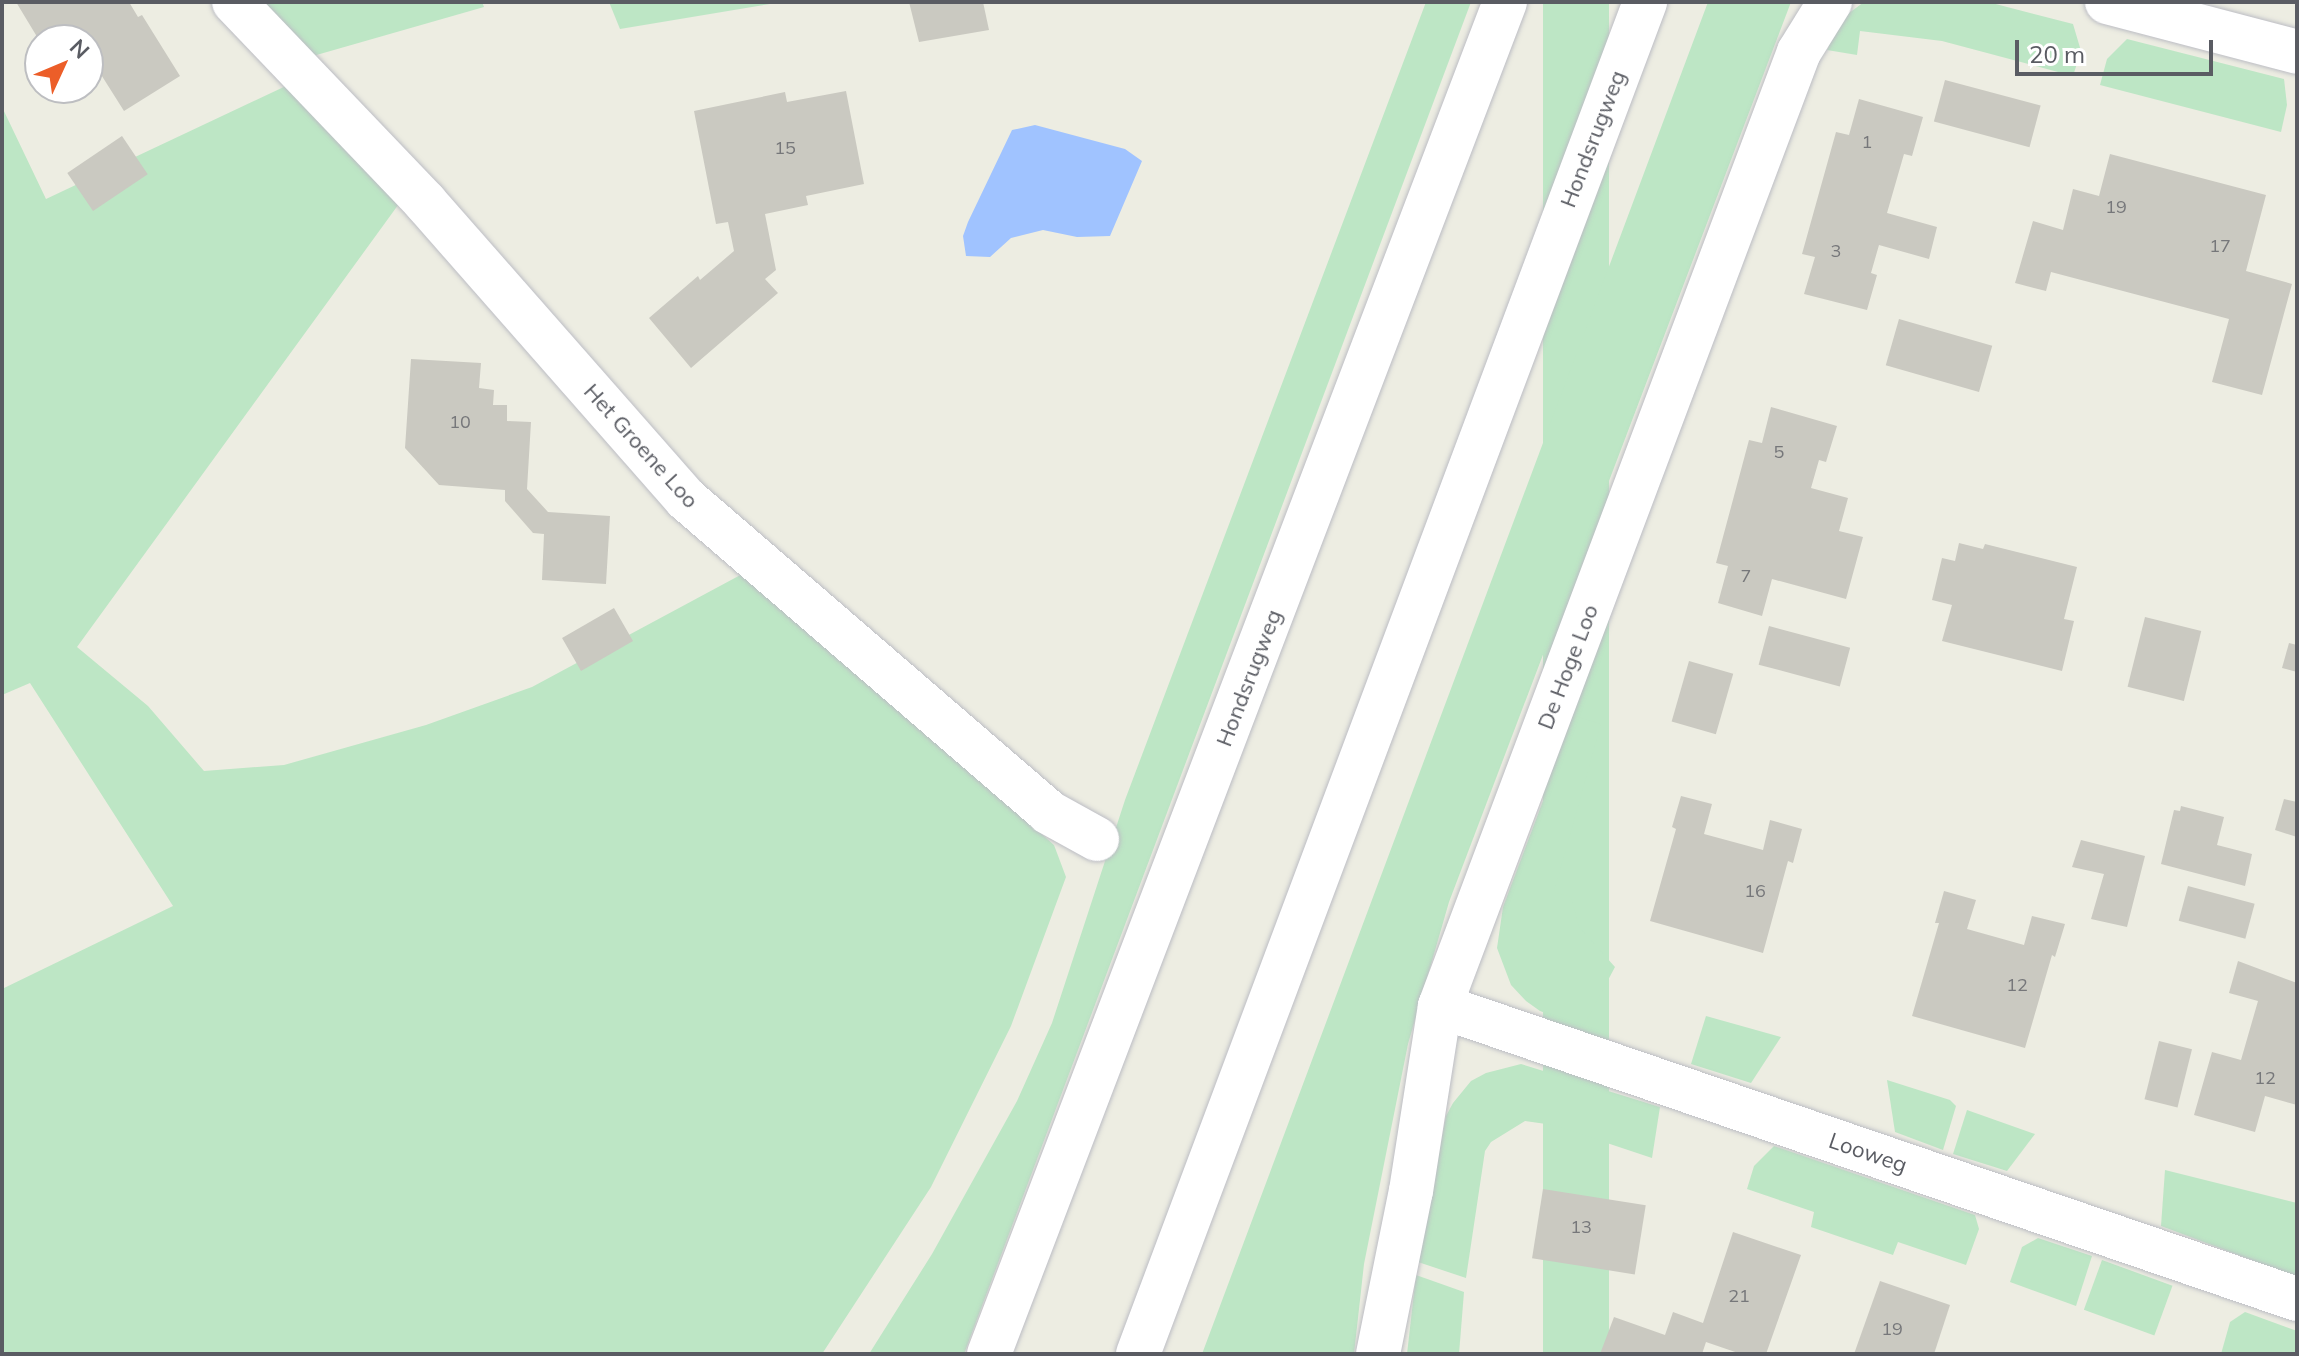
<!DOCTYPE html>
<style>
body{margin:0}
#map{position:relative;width:2299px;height:1356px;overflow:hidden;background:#edede2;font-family:Mulish,sans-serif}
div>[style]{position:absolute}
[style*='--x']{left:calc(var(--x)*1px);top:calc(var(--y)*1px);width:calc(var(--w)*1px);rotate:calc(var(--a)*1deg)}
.green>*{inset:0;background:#bde6c5;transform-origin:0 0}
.water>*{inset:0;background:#a0c3ff}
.building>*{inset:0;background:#cac9c1;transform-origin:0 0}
.roads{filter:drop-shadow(0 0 2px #bcbdc4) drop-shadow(0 0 2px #bcbdc4)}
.minor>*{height:44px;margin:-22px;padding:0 22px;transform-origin:22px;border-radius:22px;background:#fff}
.secondary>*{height:44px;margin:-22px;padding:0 22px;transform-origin:22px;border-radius:22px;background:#fff}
span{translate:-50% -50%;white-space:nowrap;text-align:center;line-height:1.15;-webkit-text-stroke:6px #fff;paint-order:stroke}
.number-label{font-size:18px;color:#76777a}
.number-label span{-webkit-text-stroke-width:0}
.street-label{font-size:22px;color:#5a5c63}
.frame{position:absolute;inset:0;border:4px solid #5a5c63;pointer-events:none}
.north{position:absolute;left:24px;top:24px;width:80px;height:80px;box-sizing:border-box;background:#fff;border:2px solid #bdbec1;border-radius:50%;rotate:46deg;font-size:22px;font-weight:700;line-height:32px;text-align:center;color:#5a5c63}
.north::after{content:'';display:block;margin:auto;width:28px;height:36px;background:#ec5e29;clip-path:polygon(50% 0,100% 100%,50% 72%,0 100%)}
.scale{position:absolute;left:2015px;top:40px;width:198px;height:36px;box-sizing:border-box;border:4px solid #5a5c63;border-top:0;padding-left:10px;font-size:24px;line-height:28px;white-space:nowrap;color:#5a5c63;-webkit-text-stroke:6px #fff;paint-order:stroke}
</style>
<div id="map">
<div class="green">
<div style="clip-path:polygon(252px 2px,482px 2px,484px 7px,306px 58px)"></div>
<div style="clip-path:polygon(609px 2px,782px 2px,620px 29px)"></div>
<div style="clip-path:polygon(1426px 2px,1471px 2px,964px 1354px,869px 1354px,932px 1254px,1017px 1101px,1052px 1023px,1125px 800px)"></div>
<div style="left:1543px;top:2px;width:66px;height:1444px"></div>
<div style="clip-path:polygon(1708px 2px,1791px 2px,1449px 902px,1408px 1044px,1364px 1264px,1354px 1354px,1202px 1354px)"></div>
<div style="clip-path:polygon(1864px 2px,1988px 2px,2073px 24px,2081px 51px,2073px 76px,1942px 41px,1860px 31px,1857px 55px,1827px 50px,1841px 19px)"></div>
<div style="clip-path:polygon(2127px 39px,2284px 79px,2287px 105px,2281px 132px,2100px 85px,2107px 59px)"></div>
<div style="clip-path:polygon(288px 85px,401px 201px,77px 647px,148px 706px,204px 771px,284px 765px,426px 725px,532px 687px,746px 572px,1054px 845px,1066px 877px,1011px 1026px,931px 1187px,822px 1354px,2px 1354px,2px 989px,173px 906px,30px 683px,2px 695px,2px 107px,46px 199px)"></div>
<div style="clip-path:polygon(1575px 716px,1601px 724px,1554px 892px,1571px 897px,1579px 927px,1615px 967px,1583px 1027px,1540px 1011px,1526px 1001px,1511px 985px,1497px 948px,1503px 907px)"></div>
<div style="clip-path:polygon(1706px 1016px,1781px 1037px,1751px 1083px,1691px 1064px)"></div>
<div style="clip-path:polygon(1521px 1064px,1660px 1107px,1652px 1158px,1553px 1125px,1525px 1121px,1491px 1142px,1485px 1151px,1466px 1278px,1418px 1262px,1446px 1116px,1453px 1103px,1471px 1081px,1486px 1073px)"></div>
<div style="clip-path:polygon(1887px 1080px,1950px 1100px,1956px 1106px,1943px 1150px,1895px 1132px)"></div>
<div style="clip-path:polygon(1967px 1110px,2035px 1134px,2007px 1171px,1953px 1154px)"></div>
<div style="clip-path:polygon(1774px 1146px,1975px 1215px,1979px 1229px,1966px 1265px,1898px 1242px,1893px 1255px,1811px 1227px,1814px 1212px,1747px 1189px,1754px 1166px)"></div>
<div style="clip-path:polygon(2165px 1170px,2297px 1203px,2297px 1277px,2161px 1226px)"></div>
<div style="clip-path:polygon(2038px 1238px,2092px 1256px,2076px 1306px,2010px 1282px,2022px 1247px)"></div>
<div style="left:2102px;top:1260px;width:75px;height:53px;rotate:20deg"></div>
<div style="clip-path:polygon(1416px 1275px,1464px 1292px,1459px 1354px,1407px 1354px)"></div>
<div style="clip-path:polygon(2245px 1312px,2297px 1331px,2297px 1354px,2221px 1354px,2230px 1322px)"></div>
</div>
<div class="water">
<div style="clip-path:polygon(1035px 125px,1125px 149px,1142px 161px,1110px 236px,1077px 237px,1043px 230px,1011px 238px,990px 257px,966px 256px,963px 236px,968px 222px,1012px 130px)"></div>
</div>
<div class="building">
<div style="clip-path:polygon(16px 2px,129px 2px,138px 17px,142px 15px,180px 76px,124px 111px,88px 54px,88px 40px,39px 40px)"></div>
<div style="clip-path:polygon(909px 2px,983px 2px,989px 30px,919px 42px)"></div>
<div style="left:1945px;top:80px;width:99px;height:43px;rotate:15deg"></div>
<div style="clip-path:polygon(846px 91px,864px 184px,806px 196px,808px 205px,765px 214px,776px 270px,765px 279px,778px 293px,691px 368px,649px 318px,698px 276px,700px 280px,734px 251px,728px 222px,716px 224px,694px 111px,785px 92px,787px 102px)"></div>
<div style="clip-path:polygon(1859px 99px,1923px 117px,1912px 156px,1904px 154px,1887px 213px,1937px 227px,1929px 259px,1879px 245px,1871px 273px,1877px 275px,1867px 310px,1804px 294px,1815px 257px,1802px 254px,1836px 132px,1849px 135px)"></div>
<div style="left:122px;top:136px;width:46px;height:66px;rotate:56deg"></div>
<div style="clip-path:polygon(2110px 154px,2266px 195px,2246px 271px,2292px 284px,2262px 395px,2212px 382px,2229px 319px,2051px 272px,2046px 291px,2015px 283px,2033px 221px,2063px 230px,2073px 189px,2099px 196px)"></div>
<div style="left:1899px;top:319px;width:97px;height:48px;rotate:16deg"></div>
<div style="clip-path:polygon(411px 359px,481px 363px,479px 388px,494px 390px,493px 405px,507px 405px,507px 421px,531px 422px,527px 489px,548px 512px,610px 516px,606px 584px,542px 580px,544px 534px,533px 533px,505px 501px,505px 490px,439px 485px,405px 448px)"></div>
<div style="clip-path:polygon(1771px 407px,1837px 426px,1826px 462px,1819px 460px,1811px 488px,1848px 498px,1839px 531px,1863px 537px,1846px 599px,1772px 579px,1762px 616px,1718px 603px,1728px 566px,1716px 563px,1749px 440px,1762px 443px)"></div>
<div style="clip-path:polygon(1959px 543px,1983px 549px,1985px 544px,2077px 567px,2064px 619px,2074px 621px,2062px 671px,1942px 641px,1952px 605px,1932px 600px,1942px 558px,1955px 561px)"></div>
<div style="left:614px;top:608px;width:38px;height:60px;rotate:60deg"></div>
<div style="left:2145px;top:617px;width:58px;height:72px;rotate:14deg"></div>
<div style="left:1769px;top:626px;width:84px;height:40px;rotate:15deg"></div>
<div style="clip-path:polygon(2289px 643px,2297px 645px,2297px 672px,2282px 668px)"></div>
<div style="left:1689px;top:661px;width:46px;height:63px;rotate:16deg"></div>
<div style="clip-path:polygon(1681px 796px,1712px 804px,1704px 834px,1763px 850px,1770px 820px,1802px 829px,1793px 863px,1788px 861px,1763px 953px,1650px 921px,1676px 829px,1672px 827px)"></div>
<div style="clip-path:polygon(2284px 799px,2297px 802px,2297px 837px,2275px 830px)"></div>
<div style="clip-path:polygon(2181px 806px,2224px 817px,2217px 845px,2252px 854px,2245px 886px,2161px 864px,2174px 810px,2180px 811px)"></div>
<div style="clip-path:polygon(2081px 840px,2145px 856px,2127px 927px,2091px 919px,2104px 874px,2072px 867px)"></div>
<div style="left:2188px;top:886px;width:69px;height:36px;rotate:15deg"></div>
<div style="clip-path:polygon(1944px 891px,1976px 900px,1967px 929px,2024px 945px,2032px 916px,2065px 924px,2055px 957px,2052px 955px,2025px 1048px,1912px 1016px,1939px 923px,1935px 923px)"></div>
<div style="clip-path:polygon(2238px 961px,2297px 983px,2297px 1105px,2265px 1096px,2255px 1132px,2194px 1115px,2212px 1052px,2241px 1060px,2258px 1001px,2229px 993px)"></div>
<div style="left:2159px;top:1041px;width:34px;height:60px;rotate:14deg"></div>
<div style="left:1543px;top:1189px;width:104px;height:70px;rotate:9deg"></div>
<div style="clip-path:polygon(1733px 1232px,1801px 1255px,1766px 1354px,1741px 1354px,1706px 1342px,1702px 1354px,1600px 1354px,1614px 1317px,1665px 1335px,1673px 1312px,1703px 1323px)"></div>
<div style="clip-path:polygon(1880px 1281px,1950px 1305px,1934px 1354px,1854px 1354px)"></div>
</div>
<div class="roads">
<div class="minor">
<div style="--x:234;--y:2;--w:277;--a:46.3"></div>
<div style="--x:425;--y:202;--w:395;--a:48.7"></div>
<div style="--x:686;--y:499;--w:479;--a:40.8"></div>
<div style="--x:1048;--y:812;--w:56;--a:28.9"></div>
<div style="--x:2107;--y:2;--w:196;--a:14.7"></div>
<div style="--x:1440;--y:1006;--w:906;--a:18.88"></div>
<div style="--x:1378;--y:1354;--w:166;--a:-78.6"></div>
<div style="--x:1411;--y:1191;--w:187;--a:-81.1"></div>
<div style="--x:1440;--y:1006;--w:1019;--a:-69.38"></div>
<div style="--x:1799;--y:52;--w:59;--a:-58.2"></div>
</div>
<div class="secondary">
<div style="--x:989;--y:1354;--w:1447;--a:-69.11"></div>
<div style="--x:1138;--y:1354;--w:1444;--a:-69.44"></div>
</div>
</div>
<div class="number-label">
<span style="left:1867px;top:142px">1</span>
<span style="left:785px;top:148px">15</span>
<span style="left:2116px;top:207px">19</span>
<span style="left:2220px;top:246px">17</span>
<span style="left:1836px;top:251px">3</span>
<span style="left:460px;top:422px">10</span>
<span style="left:1779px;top:452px">5</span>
<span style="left:1746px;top:576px">7</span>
<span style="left:1755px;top:891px">16</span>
<span style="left:2017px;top:985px">12</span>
<span style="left:2265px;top:1078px">12</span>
<span style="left:1581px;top:1227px">13</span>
<span style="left:1739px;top:1296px">21</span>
<span style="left:1892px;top:1329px">19</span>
</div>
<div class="street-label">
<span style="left:1593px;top:139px;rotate:-69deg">Hondsrugweg</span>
<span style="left:641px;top:446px;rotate:48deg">Het Groene Loo</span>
<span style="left:1568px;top:667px;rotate:-69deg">De Hoge Loo</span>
<span style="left:1249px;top:678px;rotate:-69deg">Hondsrugweg</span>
<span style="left:1868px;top:1153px;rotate:19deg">Looweg</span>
</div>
<div class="frame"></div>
<div class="north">N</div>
<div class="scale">20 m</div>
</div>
